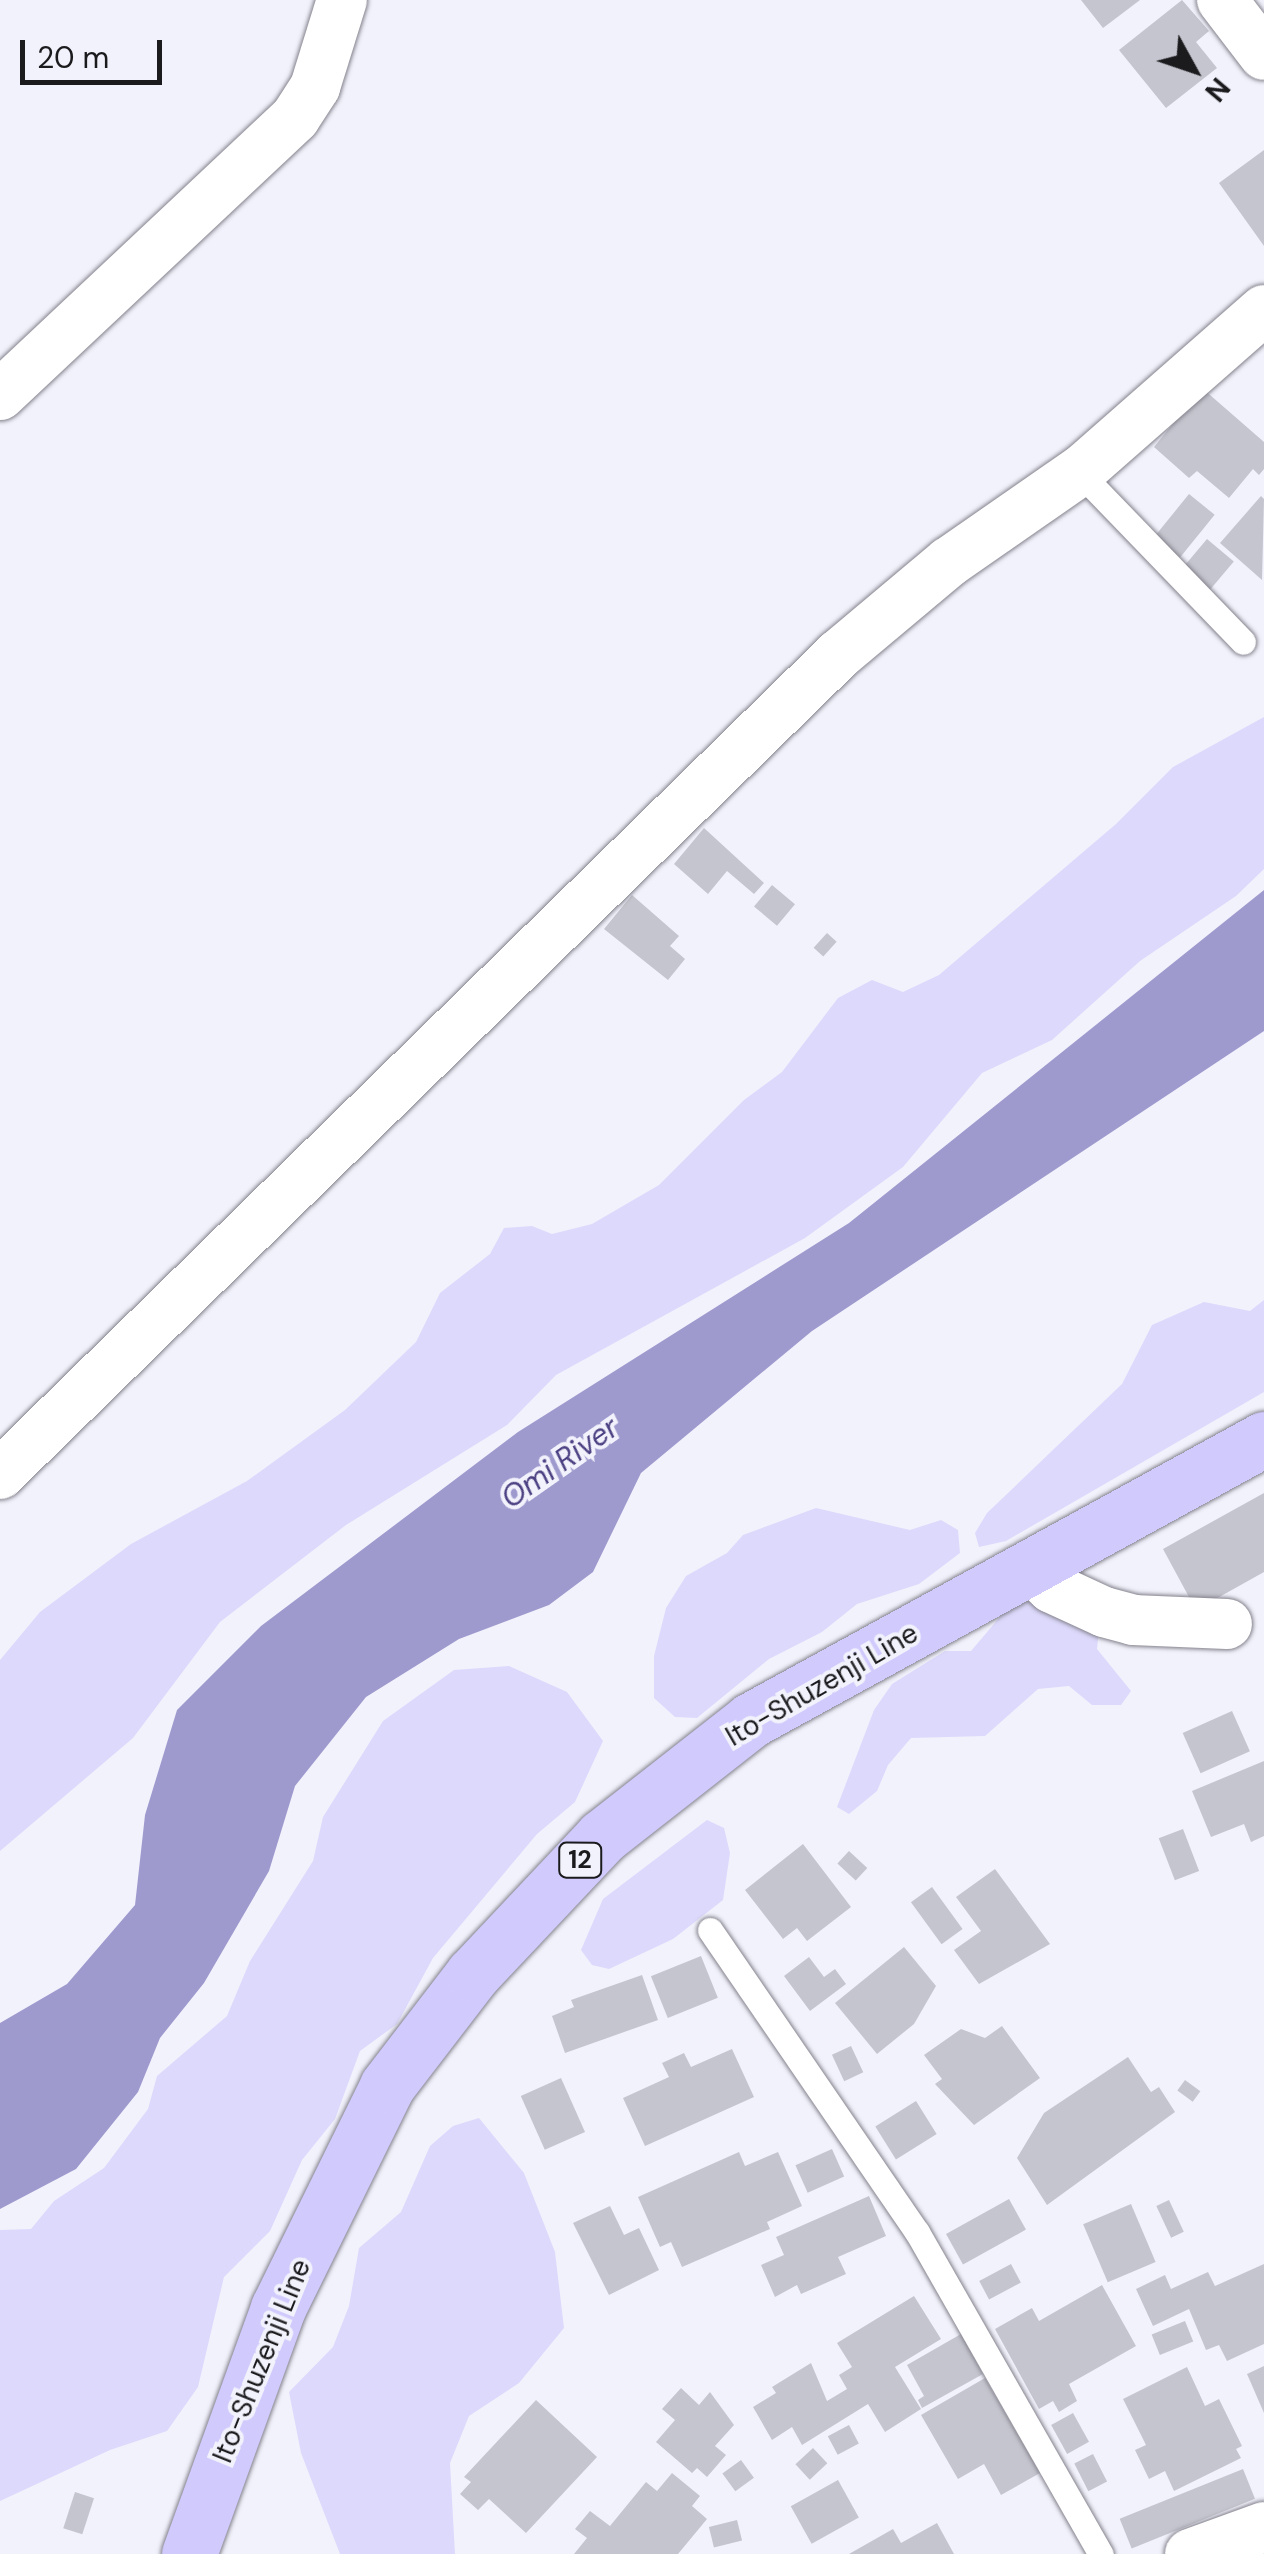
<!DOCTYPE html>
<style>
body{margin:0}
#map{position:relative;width:1264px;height:2554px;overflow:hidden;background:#f2f2fc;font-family:"DM Sans",sans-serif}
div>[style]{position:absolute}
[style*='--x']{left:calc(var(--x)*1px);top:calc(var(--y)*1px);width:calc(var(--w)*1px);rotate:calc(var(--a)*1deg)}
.green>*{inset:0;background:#dcd9fc}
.water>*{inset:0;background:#9f9ace}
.building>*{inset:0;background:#c5c5cf;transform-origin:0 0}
.roads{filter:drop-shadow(0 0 2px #83828c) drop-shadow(0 0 2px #83828c)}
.service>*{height:25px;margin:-12.5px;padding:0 12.5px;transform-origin:12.5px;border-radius:12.5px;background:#fff}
.minor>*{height:50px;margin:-25px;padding:0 25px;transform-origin:25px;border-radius:25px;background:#fff}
.primary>*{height:55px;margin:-27.5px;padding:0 27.5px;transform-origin:27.5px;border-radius:27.5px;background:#d1cbfd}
span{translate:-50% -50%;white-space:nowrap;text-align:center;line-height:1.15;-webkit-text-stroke:8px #f2f2fc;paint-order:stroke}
.shield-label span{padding:2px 8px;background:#f2f2fc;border:2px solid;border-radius:8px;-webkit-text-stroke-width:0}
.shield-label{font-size:25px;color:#1b1b1e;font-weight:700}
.street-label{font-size:28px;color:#1b1b1e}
.water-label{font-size:30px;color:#4b4082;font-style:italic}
.north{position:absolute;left:1144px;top:20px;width:100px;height:100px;-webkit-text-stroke:8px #f2f2fc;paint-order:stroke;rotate:130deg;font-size:28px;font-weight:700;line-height:40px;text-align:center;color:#1b1b1e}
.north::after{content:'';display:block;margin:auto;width:35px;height:45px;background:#1b1b1e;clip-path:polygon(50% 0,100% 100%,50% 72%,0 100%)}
.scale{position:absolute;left:20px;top:40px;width:142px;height:45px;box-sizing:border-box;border:5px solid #1b1b1e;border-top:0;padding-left:12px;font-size:30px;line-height:35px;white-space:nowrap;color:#1b1b1e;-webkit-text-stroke:8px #f2f2fc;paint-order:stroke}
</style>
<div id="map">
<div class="green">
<div style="clip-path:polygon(1264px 717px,1264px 869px,1236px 896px,1140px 961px,1052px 1040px,982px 1073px,903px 1167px,805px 1238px,556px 1375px,507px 1425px,346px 1525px,220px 1622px,133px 1738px,0 1851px,0 1660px,40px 1612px,131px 1544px,247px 1481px,345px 1410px,416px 1342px,440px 1293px,490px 1254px,504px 1228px,532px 1226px,552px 1234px,592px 1224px,659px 1185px,744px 1100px,782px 1072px,838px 998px,872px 980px,903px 992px,939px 975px,1116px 824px,1173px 767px)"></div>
<div style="clip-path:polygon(1264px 1300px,1264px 1392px,1006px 1541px,979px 1547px,975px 1533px,987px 1513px,1122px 1384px,1152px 1325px,1204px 1302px,1250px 1311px)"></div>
<div style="clip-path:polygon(816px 1508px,910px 1530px,941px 1520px,958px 1530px,960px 1553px,919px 1584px,857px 1604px,822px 1632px,769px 1659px,697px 1718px,675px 1717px,654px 1698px,654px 1656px,666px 1608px,686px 1576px,727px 1553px,743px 1535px)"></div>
<div style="clip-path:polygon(1035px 1598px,1099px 1630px,1097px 1649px,1131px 1691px,1121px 1705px,1092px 1705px,1069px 1686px,1038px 1689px,985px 1736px,911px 1738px,888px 1765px,877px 1791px,849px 1814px,837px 1807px,874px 1710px,892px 1684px,945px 1651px,971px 1651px,1010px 1605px)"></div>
<div style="clip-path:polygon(509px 1666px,567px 1692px,603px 1741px,575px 1802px,537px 1834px,433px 1958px,397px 2024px,360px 2051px,335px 2119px,302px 2160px,270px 2231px,224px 2277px,198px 2387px,167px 2431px,110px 2450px,0 2501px,0 2230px,31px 2229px,54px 2201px,104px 2168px,148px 2109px,157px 2076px,227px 2016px,250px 1961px,313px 1861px,323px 1817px,383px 1721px,454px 1670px)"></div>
<div style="clip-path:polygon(707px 1820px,724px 1828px,730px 1853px,723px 1900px,673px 1939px,609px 1969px,592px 1965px,581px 1950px,603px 1899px)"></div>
<div style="clip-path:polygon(479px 2118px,524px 2173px,555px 2252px,564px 2328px,519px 2383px,469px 2416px,450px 2463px,455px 2554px,340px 2554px,301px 2453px,289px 2392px,333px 2347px,349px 2306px,359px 2248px,401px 2212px,430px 2146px,453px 2126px)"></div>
</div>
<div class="water">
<div style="clip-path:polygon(1264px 890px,1264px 1031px,812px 1331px,641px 1473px,593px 1572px,549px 1605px,459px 1639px,366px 1697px,295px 1786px,269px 1871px,204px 1983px,160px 2038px,138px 2092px,76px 2169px,0 2209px,0 2023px,67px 1984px,135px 1905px,145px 1815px,177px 1710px,261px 1626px,518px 1432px,849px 1223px)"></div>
</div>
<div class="building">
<div style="clip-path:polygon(1081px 0,1140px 0,1103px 28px)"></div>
<div style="clip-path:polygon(1182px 0,1209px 31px,1196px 42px,1217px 68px,1166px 108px,1119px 50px)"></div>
<div style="clip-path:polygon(1264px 150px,1264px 246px,1219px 183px)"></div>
<div style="clip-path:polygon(1202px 388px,1264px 442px,1264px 469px,1259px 475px,1253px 469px,1229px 498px,1197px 471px,1189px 478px,1154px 447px)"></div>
<div style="left:1189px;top:494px;width:33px;height:55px;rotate:39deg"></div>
<div style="clip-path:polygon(1261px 496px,1264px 499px,1262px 580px,1220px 543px)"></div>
<div style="left:1207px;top:539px;width:35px;height:38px;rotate:40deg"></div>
<div style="clip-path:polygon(704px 828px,764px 883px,754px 894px,727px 871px,708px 894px,674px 864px)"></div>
<div style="left:772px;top:885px;width:30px;height:28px;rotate:40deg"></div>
<div style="clip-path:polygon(632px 895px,679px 936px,670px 946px,685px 959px,668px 980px,604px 929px)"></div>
<div style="left:827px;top:933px;width:13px;height:20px;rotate:42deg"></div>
<div style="clip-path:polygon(1264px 1493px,1264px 1572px,1196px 1610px,1163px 1549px)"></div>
<div style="left:1232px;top:1711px;width:44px;height:54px;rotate:66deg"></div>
<div style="clip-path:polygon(1264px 1761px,1264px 1836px,1251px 1842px,1244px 1824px,1211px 1837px,1192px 1791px)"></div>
<div style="left:1183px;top:1829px;width:45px;height:26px;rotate:69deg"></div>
<div style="clip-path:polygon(803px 1844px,851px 1907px,807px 1941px,797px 1928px,783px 1939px,745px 1890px)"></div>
<div style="left:849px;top:1851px;width:25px;height:17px;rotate:43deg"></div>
<div style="clip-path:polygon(995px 1869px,1050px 1944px,979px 1984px,954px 1950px,981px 1931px,956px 1897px)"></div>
<div style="left:932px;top:1887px;width:52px;height:26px;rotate:54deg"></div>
<div style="clip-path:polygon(904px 1947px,936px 1986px,914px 2024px,877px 2054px,835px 2003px)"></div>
<div style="left:701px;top:1956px;width:45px;height:54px;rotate:68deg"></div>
<div style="clip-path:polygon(809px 1957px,824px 1977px,835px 1969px,846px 1984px,810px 2011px,784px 1976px)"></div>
<div style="clip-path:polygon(642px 1975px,658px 2020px,565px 2053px,552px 2016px,574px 2007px,571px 2000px)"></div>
<div style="clip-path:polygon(1002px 2026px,1040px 2078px,974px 2125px,935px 2084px,942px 2079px,924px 2055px,961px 2029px,985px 2038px)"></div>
<div style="left:851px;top:2046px;width:29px;height:21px;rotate:65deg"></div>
<div style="clip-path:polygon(732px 2049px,754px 2097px,645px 2146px,623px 2098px,669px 2077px,662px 2063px,684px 2053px,691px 2067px)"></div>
<div style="clip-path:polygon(1128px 2057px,1151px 2092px,1159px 2087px,1175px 2112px,1047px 2205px,1017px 2158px,1044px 2113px)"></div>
<div style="left:561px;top:2078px;width:59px;height:44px;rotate:66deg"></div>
<div style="left:1185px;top:2080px;width:19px;height:13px;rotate:36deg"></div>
<div style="left:916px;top:2101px;width:39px;height:48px;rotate:58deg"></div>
<div style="left:832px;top:2149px;width:30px;height:40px;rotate:66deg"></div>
<div style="clip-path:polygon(739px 2152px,745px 2166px,778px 2152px,802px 2206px,767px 2222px,770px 2229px,682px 2267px,671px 2242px,660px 2247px,638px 2197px)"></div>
<div style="clip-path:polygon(869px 2196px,886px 2236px,838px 2257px,846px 2274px,801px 2294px,797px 2285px,775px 2297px,761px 2265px,784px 2255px,776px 2237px)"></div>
<div style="left:1009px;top:2199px;width:35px;height:72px;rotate:61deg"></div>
<div style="left:1169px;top:2200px;width:35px;height:14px;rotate:65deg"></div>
<div style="left:1131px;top:2204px;width:63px;height:52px;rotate:67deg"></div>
<div style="clip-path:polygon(610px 2206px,624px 2235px,639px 2228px,659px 2270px,609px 2295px,573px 2223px)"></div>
<div style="left:1011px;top:2264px;width:21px;height:36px;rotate:62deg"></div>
<div style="clip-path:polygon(1264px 2264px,1264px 2344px,1227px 2361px,1219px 2345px,1206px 2350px,1189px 2309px,1153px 2326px,1136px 2289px,1165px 2275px,1171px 2289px,1208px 2272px,1215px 2286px)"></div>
<div style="clip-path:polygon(1102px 2285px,1136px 2346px,1069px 2384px,1077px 2401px,1059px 2412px,1053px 2401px,1039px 2409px,995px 2329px,1032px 2308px,1039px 2321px)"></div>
<div style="clip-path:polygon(914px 2296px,941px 2339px,895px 2367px,921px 2409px,885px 2432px,868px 2404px,802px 2445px,792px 2427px,772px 2440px,753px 2407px,776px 2393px,772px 2387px,811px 2363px,827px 2401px,847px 2389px,839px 2375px,852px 2367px,837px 2343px)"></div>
<div style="left:1185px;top:2321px;width:22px;height:36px;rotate:68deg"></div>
<div style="clip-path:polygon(961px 2334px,983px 2374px,922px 2408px,918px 2400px,924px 2396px,907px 2365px)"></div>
<div style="clip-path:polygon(1264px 2366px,1264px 2413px,1247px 2374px)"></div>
<div style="clip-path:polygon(1187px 2367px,1205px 2406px,1219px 2399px,1242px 2446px,1236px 2449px,1241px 2458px,1174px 2491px,1165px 2471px,1149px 2479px,1135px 2450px,1146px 2445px,1123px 2399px)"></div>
<div style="clip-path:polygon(985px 2378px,1040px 2473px,1001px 2495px,984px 2464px,958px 2479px,921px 2415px)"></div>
<div style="clip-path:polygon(681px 2388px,699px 2405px,710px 2392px,734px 2425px,715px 2446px,726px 2455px,707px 2477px,697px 2468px,692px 2473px,656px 2442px,675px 2420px,662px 2409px)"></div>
<div style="clip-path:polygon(536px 2400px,597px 2457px,526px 2533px,489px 2499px,478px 2510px,460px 2494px,471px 2482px,464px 2477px)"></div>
<div style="left:1073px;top:2413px;width:33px;height:25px;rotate:61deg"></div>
<div style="left:849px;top:2425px;width:21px;height:24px;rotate:62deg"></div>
<div style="left:813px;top:2448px;width:21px;height:24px;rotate:47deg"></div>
<div style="left:1093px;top:2454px;width:31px;height:21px;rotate:63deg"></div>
<div style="left:741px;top:2460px;width:22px;height:23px;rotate:54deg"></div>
<div style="left:1243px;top:2469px;width:32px;height:133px;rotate:68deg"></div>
<div style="clip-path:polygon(672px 2473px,700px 2496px,692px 2506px,707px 2519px,678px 2554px,574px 2554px,587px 2538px,575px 2529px,590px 2511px,610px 2526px,646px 2482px,657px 2491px)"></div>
<div style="left:838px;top:2480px;width:43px;height:54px;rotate:61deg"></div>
<div style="left:75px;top:2492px;width:20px;height:38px;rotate:18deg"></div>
<div style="left:737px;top:2520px;width:21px;height:29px;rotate:76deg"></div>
<div style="clip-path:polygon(937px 2523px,954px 2554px,849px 2554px,893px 2529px,901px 2543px)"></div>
</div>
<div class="roads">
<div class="service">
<div style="--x:1079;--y:472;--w:236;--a:46"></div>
<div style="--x:710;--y:1930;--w:366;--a:55.6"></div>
<div style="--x:917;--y:2232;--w:371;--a:60.3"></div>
</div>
<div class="minor">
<div style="--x:1222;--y:0;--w:69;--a:52.6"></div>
<div style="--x:0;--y:395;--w:405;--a:-43.2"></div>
<div style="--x:295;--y:118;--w:37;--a:-57"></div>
<div style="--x:315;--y:87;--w:91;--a:-72.8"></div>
<div style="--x:0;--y:1474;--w:1172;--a:-44.34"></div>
<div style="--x:838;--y:655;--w:145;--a:-40"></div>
<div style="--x:949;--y:562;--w:163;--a:-34.8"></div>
<div style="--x:1083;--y:469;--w:241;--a:-41.3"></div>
<div style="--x:1030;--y:1567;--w:30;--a:44"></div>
<div style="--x:1052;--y:1588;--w:57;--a:24.8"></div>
<div style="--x:1104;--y:1612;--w:30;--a:15"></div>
<div style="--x:1133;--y:1620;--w:94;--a:2.4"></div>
<div style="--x:1190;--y:2554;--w:79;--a:-20"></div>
</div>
<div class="primary">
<div style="--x:189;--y:2554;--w:262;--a:-70.1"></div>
<div style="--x:278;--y:2308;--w:247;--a:-63.8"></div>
<div style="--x:387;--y:2086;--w:141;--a:-52.5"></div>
<div style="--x:473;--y:1974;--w:188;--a:-46.7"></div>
<div style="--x:602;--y:1837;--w:189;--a:-38.1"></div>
<div style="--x:751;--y:1720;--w:585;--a:-28.71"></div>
</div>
</div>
<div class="shield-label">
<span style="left:580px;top:1860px">12</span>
</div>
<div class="street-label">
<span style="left:822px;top:1685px;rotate:-30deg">Ito-Shuzenji Line</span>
<span style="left:262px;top:2361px;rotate:-68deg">Ito-Shuzenji Line</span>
</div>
<div class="water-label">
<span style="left:560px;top:1463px;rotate:-35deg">Omi River</span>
</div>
<div class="north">N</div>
<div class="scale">20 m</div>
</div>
